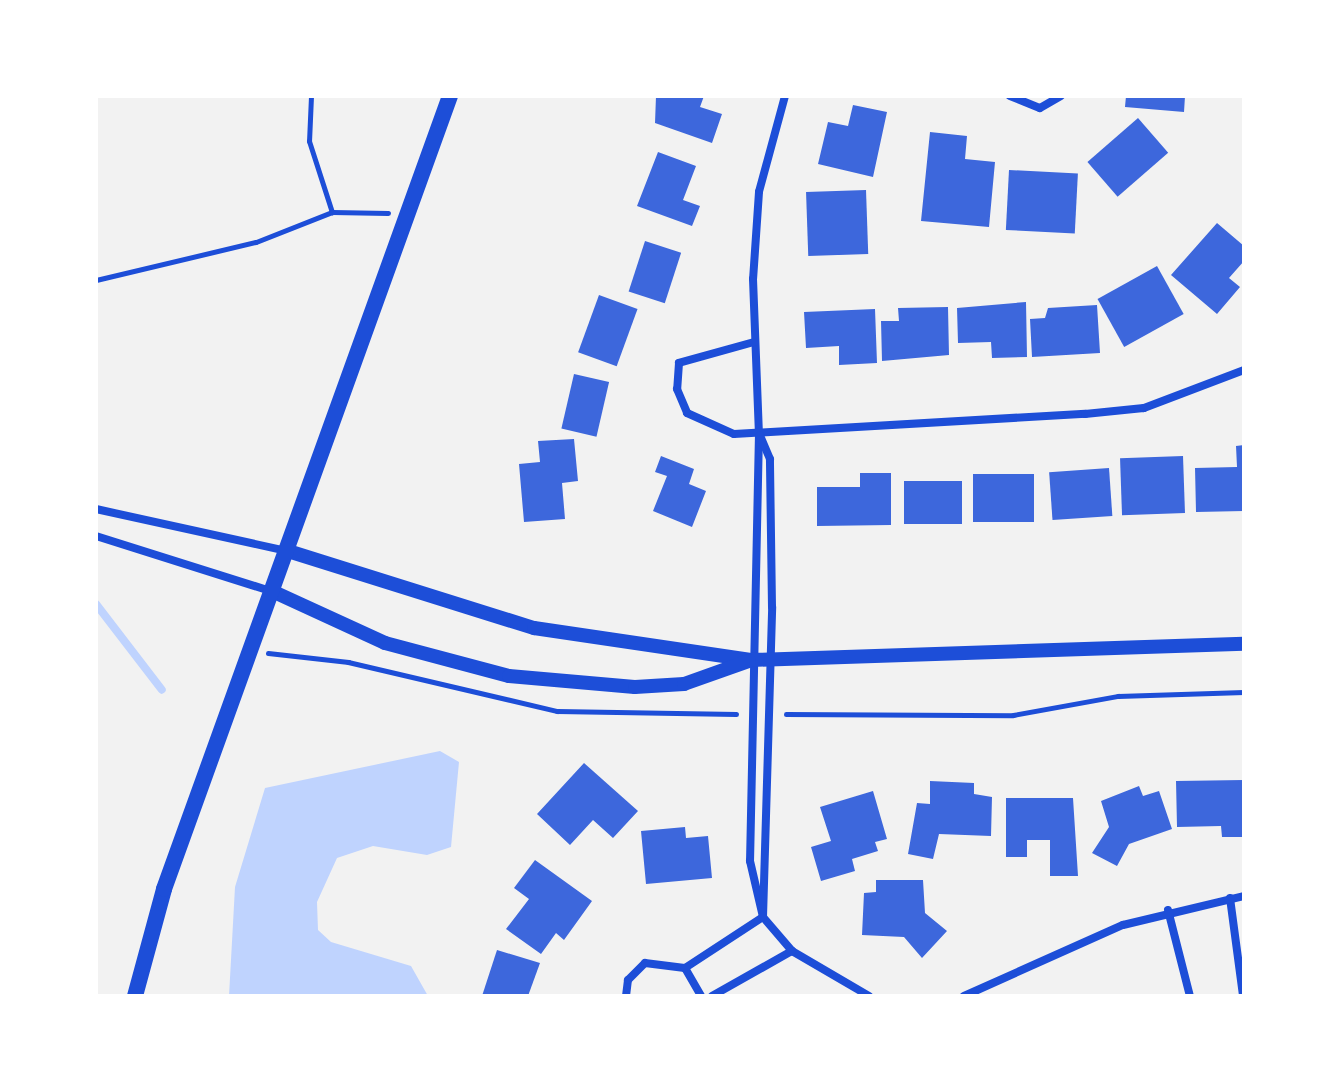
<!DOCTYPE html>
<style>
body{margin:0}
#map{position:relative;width:1340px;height:1092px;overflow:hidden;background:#f2f2f2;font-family:"PT Sans Narrow",sans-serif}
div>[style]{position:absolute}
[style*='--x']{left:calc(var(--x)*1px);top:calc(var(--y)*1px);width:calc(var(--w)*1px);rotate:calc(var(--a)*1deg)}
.water>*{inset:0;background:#bfd3fe}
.stream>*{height:8px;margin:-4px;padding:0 4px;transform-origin:4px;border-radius:4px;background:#bfd3fe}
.building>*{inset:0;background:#3d67dc;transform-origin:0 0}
.path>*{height:5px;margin:-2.5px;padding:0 2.5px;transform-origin:2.5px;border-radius:2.5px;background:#1d4ed8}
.minor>*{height:8px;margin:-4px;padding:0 4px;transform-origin:4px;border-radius:4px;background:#1d4ed8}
.tertiary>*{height:14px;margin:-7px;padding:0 7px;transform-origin:7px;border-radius:7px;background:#1d4ed8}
.secondary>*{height:16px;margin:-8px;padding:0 8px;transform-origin:8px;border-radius:8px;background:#1d4ed8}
span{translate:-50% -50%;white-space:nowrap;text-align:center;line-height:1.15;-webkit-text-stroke:7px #fff;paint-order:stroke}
.frame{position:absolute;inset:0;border:98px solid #fff;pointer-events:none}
</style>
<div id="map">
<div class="water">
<div style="clip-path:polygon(440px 751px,459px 762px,451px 847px,427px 855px,373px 846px,337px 858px,317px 902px,318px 930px,331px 942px,411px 966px,428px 996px,229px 996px,235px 887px,265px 788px)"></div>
</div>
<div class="stream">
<div style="--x:96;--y:604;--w:108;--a:52.5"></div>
</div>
<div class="building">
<div style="clip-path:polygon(656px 96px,704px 96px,700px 107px,722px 114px,712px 143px,655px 123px)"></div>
<div style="clip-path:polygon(1126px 96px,1185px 96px,1184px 112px,1125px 107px)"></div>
<div style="clip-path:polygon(853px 105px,887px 112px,873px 177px,818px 164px,828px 122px,848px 126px)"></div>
<div style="left:1138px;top:118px;width:46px;height:67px;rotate:49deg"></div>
<div style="clip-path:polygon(930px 132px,967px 136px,965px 159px,995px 162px,989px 227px,921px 221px)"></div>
<div style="clip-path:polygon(658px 152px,696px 166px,683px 200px,700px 206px,692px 226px,637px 206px)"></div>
<div style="left:1009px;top:170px;width:69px;height:60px;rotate:3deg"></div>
<div style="left:866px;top:190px;width:64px;height:60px;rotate:88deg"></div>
<div style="clip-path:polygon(1217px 223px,1244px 246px,1244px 261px,1229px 278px,1240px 287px,1217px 314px,1171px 275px)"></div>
<div style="left:645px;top:241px;width:38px;height:53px;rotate:18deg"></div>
<div style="left:1157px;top:266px;width:55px;height:68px;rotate:61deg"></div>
<div style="left:599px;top:295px;width:41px;height:61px;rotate:20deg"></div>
<div style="clip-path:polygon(1026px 302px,1027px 357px,992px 358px,991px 342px,958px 343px,957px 308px)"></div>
<div style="clip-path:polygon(1097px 305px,1100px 353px,1032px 357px,1030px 319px,1045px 318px,1048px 308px)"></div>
<div style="clip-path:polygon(948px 307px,949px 355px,882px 361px,881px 321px,899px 321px,898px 308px)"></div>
<div style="clip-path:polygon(875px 309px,877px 363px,839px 365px,839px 346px,806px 348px,804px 312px)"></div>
<div style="left:574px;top:374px;width:36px;height:56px;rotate:13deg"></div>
<div style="clip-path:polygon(574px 439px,578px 481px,562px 483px,565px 519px,524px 522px,519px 464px,540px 462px,538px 441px)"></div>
<div style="clip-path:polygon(1244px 445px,1244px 511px,1196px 512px,1195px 468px,1237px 467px,1236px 446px)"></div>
<div style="clip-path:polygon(661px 456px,694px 469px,689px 484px,706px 491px,692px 527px,653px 511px,667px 476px,655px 472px)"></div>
<div style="left:1183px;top:456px;width:57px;height:63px;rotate:88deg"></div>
<div style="left:1109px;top:468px;width:48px;height:60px;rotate:86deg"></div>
<div style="clip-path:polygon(860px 473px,891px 473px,891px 525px,817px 526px,817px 487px,860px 487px)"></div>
<div style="left:973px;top:474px;width:61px;height:48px"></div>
<div style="left:962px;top:481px;width:43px;height:58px;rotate:90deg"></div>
<div style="clip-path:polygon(584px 763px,638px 811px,613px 838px,593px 820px,570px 845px,537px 814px)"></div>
<div style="clip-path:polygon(1244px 780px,1244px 837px,1222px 837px,1221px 826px,1177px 827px,1176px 781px)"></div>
<div style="clip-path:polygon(930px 781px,974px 783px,974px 794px,992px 797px,991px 836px,939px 834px,933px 859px,908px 854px,917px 803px,930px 804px)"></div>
<div style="clip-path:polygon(1139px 786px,1143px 796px,1159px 791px,1172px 829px,1129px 844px,1117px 866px,1092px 853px,1109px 827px,1101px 801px)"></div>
<div style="clip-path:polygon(873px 791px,887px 839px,875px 842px,878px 851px,852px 859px,855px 871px,821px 881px,811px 847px,831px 841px,820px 807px)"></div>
<div style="clip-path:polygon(1006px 798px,1073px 798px,1078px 876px,1050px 876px,1050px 840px,1027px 840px,1027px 857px,1006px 857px)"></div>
<div style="clip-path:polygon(685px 827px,686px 838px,708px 836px,712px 878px,646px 884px,641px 831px)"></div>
<div style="clip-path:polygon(535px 860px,592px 901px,564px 940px,556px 933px,541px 954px,506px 929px,529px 899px,514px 888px)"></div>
<div style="clip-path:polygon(876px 880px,923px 880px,925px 913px,947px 931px,922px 958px,904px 937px,862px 935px,864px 893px,876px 892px)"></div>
<div style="clip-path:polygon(497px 950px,540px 963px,528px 996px,482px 996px)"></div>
</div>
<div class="path">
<div style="--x:311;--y:96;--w:45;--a:92.5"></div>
<div style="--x:309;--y:141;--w:75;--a:72.1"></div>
<div style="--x:96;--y:280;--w:164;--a:-13.4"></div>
<div style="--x:256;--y:242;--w:82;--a:-21.5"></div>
<div style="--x:332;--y:212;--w:56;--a:1"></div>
<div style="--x:268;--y:653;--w:81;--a:6.4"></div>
<div style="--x:348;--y:662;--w:215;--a:13.2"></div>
<div style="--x:557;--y:711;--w:179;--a:1"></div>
<div style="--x:786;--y:714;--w:227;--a:0.3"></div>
<div style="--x:1013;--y:715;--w:107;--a:-10.3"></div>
<div style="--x:1118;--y:696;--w:126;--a:-1.8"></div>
</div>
<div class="minor">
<div style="--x:785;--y:96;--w:99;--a:105.2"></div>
<div style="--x:759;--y:192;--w:87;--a:93.9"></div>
<div style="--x:753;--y:279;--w:154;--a:87.8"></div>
<div style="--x:759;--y:433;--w:428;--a:91.2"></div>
<div style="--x:750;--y:861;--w:57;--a:76.9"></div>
<div style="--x:763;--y:917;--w:45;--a:49.5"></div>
<div style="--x:792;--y:951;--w:89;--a:30.3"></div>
<div style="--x:1010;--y:96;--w:32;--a:22"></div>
<div style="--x:1040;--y:108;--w:24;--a:-30"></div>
<div style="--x:754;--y:342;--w:78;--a:164.4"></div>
<div style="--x:679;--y:363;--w:26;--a:94"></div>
<div style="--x:677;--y:389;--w:26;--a:67"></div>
<div style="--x:687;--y:413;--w:51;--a:24.1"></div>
<div style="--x:734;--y:434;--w:352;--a:-3.3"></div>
<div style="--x:1085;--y:414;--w:59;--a:-5.8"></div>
<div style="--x:1144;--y:408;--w:107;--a:-20.8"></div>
<div style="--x:96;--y:509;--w:196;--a:12.4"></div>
<div style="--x:96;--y:536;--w:187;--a:17.5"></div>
<div style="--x:1230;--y:898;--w:99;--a:82.4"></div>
<div style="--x:1168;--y:910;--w:89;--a:75.7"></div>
<div style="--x:685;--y:968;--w:32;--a:60"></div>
<div style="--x:626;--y:996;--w:16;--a:-83"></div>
<div style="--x:628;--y:980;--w:24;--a:-45"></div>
<div style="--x:645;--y:963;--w:40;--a:7.1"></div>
<div style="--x:685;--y:968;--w:93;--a:-33.2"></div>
<div style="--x:763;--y:917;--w:310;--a:-88.3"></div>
<div style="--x:772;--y:607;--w:148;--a:-90.8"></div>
<div style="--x:770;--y:459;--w:26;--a:-113"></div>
<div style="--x:712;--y:996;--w:92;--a:-29.4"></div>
<div style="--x:964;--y:996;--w:174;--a:-24.1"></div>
<div style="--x:1123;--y:925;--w:124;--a:-13.5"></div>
</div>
<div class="tertiary">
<div style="--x:288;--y:551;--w:258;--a:17.4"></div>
<div style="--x:534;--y:628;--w:219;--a:8.4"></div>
<div style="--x:751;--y:660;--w:493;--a:-1.9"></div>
<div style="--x:274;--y:592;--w:122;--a:24.7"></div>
<div style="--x:385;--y:643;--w:128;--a:14.9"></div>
<div style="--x:509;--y:676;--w:126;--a:5"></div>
<div style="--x:635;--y:687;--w:49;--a:-3.5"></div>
<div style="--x:684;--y:684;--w:69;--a:-19.5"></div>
</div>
<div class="secondary">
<div style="--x:135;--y:996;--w:111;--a:-74.8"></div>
<div style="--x:164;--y:889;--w:843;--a:-70.17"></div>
</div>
<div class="frame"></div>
</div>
